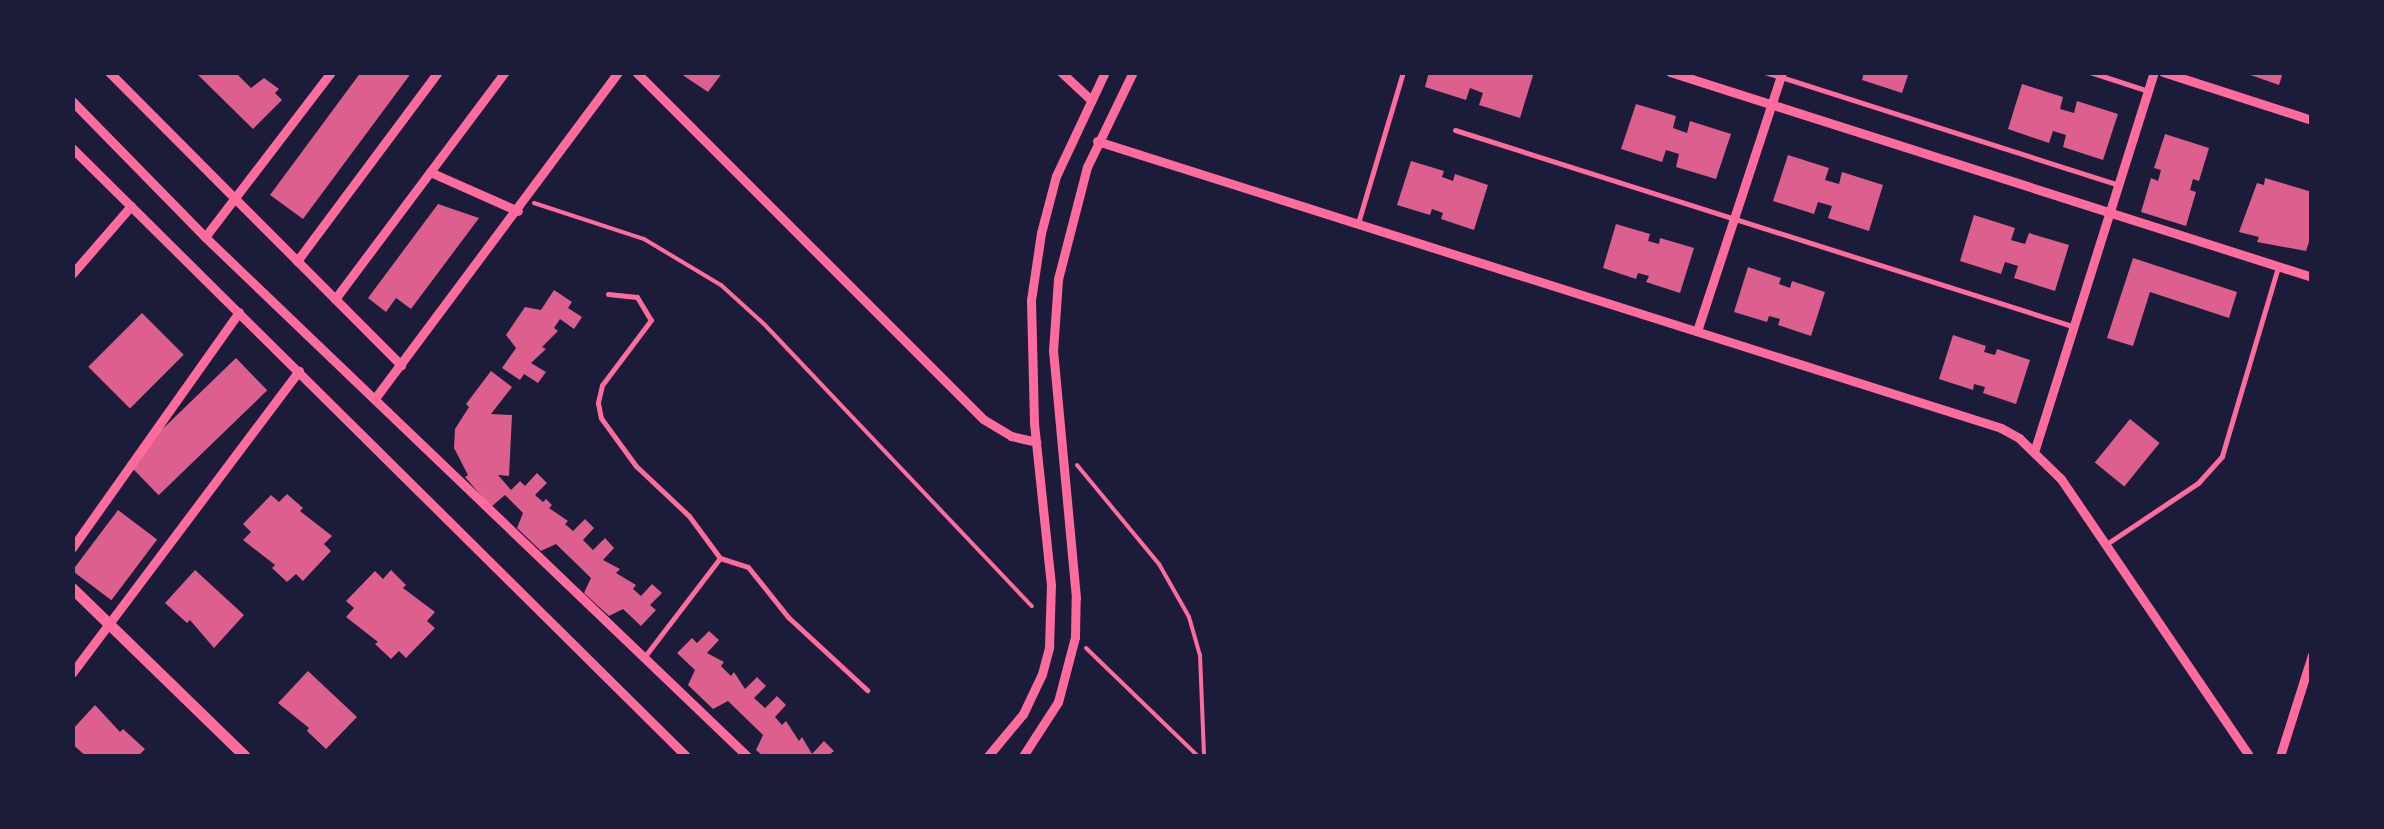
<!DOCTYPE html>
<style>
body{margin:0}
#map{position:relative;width:2384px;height:829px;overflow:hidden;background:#1b1b3a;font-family:"Open Sans",sans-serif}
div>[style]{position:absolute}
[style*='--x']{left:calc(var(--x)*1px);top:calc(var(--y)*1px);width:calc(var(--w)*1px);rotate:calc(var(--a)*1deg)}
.building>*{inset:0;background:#dd5f8e;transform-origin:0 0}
.path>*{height:4px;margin:-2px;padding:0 2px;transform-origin:2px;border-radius:2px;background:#ff6b9d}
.service>*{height:5px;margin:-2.5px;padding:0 2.5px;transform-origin:2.5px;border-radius:2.5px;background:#ff6b9d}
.minor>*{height:9px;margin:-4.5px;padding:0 4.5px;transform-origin:4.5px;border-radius:4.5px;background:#ff6b9d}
.tertiary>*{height:11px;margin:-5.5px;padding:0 5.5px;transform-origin:5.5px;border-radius:5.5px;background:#ff6b9d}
span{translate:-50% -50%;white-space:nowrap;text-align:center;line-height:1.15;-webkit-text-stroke:8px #1b1b3a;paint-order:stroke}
.frame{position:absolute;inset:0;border:75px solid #1b1b3a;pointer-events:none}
</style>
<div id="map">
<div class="building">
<div style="clip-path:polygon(195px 72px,240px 72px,238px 75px,251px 88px,264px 78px,279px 89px,275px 93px,282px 100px,253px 129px)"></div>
<div style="clip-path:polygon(361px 72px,412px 72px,303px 219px,270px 195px)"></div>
<div style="clip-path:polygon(678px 72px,723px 72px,708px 92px)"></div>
<div style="clip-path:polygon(1429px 72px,1534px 72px,1520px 118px,1479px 105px,1483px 93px,1470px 88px,1466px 100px,1425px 87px)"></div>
<div style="clip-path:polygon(1864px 72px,1909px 72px,1902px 93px,1862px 80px)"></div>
<div style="clip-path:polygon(2242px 72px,2283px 72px,2279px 85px)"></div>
<div style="clip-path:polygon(2022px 84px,2063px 97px,2060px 109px,2074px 113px,2077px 101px,2118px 114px,2103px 160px,2063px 147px,2066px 135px,2053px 131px,2049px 143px,2008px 129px)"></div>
<div style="clip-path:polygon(1636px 104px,1676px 116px,1673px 128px,1687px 133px,1690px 121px,1731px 134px,1716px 179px,1676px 167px,1679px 154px,1666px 150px,1662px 162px,1621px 149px)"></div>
<div style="clip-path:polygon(2165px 134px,2209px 148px,2199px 181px,2193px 179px,2190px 190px,2196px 192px,2186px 226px,2141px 212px,2151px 178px,2158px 181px,2161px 170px,2154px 168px)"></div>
<div style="clip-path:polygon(1788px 155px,1829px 168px,1825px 180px,1839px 184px,1842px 172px,1883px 185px,1869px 231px,1828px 218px,1832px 206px,1818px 202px,1814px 214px,1773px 201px)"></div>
<div style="clip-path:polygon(1411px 161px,1444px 171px,1442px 177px,1453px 181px,1455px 174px,1488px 185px,1474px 230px,1441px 219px,1443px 213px,1432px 209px,1430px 215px,1397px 205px)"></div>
<div style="clip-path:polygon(2265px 178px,2312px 192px,2312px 233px,2306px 251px,2257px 242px,2259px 237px,2239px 232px,2257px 183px,2264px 185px)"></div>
<div style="clip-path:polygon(438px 204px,479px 218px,411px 309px,396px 298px,386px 312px,368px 298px)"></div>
<div style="clip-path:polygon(1974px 215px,2015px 228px,2011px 240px,2025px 244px,2029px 233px,2069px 245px,2055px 291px,2014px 278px,2018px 266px,2005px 262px,2001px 274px,1960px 261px)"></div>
<div style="clip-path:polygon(1616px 224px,1650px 234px,1648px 241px,1659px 244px,1660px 238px,1694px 248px,1680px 293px,1646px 282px,1649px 276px,1638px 273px,1636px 279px,1603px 268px)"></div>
<div style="clip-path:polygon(2133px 258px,2237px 292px,2229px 318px,2150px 292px,2133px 346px,2107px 338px)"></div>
<div style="clip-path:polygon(1748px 267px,1781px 278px,1779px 284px,1790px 288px,1792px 281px,1825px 292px,1811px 336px,1778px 325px,1780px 319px,1769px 316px,1767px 322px,1734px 312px)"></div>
<div style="clip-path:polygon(554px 290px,572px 302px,568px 308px,582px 317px,574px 329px,560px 319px,554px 328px,558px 331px,542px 347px,546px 349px,531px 363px,546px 372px,538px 383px,524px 374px,520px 380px,502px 368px,516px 348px,506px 335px,525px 307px,541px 310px)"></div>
<div style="left:142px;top:313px;width:59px;height:76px;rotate:45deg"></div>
<div style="clip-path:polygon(1953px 335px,1986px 346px,1984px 352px,1995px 355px,1997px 349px,2030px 360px,2016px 404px,1983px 393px,1985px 387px,1974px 384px,1973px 390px,1939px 379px)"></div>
<div style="left:236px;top:358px;width:45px;height:151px;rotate:46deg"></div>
<div style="clip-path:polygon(491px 371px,512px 387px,491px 414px,512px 415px,509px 476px,498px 475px,511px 490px,520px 481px,525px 486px,537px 473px,547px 483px,535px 495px,543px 502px,546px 499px,552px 505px,549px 508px,568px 521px,565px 524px,573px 531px,585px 519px,594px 528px,583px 540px,593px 550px,605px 538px,614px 548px,603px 560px,620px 569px,616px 573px,636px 585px,633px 589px,641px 596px,652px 584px,662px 593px,650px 605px,656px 610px,641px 626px,623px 609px,609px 616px,584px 593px,591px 578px,556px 544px,541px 551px,517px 528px,523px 513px,505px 495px,491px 507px,465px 477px,468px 475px,454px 448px,455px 429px,469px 407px,466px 404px)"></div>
<div style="left:2130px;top:419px;width:38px;height:56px;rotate:39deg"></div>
<div style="clip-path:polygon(287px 494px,303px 508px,300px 511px,332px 536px,324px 544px,331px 551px,303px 581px,296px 574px,287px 582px,272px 568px,275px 565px,243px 540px,251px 532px,243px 524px,271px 495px,279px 502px)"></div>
<div style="left:118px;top:510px;width:49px;height:76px;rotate:37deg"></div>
<div style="clip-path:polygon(195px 570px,244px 615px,214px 648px,190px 620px,187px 623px,165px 603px)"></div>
<div style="clip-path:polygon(391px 570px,406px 585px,403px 588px,435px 612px,427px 621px,435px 628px,406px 658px,399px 651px,391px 659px,375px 644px,378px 642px,346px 617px,354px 608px,346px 601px,375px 571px,383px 579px)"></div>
<div style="clip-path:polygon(709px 631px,719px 640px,707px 653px,724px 662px,721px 666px,731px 676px,734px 672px,745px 689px,757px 677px,766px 686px,754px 698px,765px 708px,777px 696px,786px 705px,775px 717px,782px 725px,786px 721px,799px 741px,802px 737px,812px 754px,824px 741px,834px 751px,828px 756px,763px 756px,756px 750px,763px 735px,728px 701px,713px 709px,688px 685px,695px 670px,677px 653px,692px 638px,697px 643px)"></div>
<div style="clip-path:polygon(308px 671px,357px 717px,326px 749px,307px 731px,309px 728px,278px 703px)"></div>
<div style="clip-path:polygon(95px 705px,120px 732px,123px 729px,145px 749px,138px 756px,86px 756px,72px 744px,72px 730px)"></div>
</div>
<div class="path">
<div style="--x:534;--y:203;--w:116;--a:18.1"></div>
<div style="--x:644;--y:239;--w:90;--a:30.9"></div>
<div style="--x:721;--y:285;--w:58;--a:42.2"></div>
<div style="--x:764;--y:324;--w:389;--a:46.5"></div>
<div style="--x:1077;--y:465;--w:129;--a:50.4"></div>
<div style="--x:1159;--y:564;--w:61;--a:60.5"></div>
<div style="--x:1189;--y:617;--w:40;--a:74"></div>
<div style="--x:1200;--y:655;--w:101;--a:87.7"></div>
<div style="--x:1086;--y:648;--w:156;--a:44"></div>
</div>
<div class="service">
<div style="--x:1765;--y:72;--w:372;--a:17.7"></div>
<div style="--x:2090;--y:72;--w:61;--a:18.1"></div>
<div style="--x:1455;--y:130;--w:647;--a:17.62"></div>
<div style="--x:1358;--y:223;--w:158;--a:-73.4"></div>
<div style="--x:608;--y:294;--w:29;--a:6"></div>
<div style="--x:637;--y:297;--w:27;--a:59"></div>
<div style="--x:651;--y:320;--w:81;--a:127"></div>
<div style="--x:602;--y:385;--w:18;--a:103"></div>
<div style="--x:598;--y:403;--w:15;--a:79"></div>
<div style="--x:601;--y:418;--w:59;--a:53.9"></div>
<div style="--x:636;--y:466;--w:73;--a:43.3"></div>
<div style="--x:689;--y:516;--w:52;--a:53.6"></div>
<div style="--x:720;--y:558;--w:123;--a:127.4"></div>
<div style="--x:2105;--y:545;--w:112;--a:-33.7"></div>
<div style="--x:2198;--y:483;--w:36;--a:-48"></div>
<div style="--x:2222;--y:456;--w:197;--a:-73.5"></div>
<div style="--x:720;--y:558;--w:29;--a:18"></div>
<div style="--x:748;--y:567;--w:64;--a:51.3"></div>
<div style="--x:788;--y:617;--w:108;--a:42.7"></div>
</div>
<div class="minor">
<div style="--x:109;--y:72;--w:414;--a:45.1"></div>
<div style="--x:636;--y:72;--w:491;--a:45"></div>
<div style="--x:983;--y:419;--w:33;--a:31"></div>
<div style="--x:1011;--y:436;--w:26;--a:13"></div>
<div style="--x:1061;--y:72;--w:40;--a:43"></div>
<div style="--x:1670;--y:72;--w:674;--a:17.71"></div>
<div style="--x:2163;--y:72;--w:157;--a:17.9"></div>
<div style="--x:72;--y:101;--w:190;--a:45.6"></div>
<div style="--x:205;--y:237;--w:750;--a:43.76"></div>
<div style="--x:1097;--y:141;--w:948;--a:17.61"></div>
<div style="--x:2001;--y:428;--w:21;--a:29"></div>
<div style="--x:2019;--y:438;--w:59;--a:44.3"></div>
<div style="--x:2061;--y:479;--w:335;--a:55.8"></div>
<div style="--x:72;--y:148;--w:864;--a:44.72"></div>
<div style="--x:430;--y:172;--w:96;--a:23.9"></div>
<div style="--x:205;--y:237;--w:208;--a:-52.6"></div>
<div style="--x:297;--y:261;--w:236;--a:-53.3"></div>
<div style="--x:72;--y:274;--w:90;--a:-49.1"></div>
<div style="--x:335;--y:299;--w:284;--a:-53.2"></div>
<div style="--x:1697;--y:331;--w:273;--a:-71.8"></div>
<div style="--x:376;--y:397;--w:405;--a:-53.3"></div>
<div style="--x:2035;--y:449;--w:395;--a:-72.5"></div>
<div style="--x:72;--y:548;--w:289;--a:-54.7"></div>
<div style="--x:72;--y:673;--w:378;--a:-53.1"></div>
<div style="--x:988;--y:756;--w:55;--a:-50.2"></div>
<div style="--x:1023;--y:714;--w:44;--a:-64.6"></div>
<div style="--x:1042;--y:674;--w:28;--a:-75"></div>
<div style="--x:1049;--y:647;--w:62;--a:-88.2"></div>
<div style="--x:1051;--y:585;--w:163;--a:-96"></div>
<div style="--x:1034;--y:423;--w:123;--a:-91.4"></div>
<div style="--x:1031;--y:300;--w:68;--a:-81.5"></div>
<div style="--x:1041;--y:233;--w:59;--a:-75.3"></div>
<div style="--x:1056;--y:176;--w:115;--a:-64.8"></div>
<div style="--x:1023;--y:756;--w:64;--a:-57.1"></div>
<div style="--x:1058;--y:702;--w:67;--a:-75.3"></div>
<div style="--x:1075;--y:637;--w:39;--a:-89"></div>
<div style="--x:1076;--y:598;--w:248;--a:-95.3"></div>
<div style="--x:1053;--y:351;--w:72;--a:-86"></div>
<div style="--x:1058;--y:279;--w:116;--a:-75.5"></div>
<div style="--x:1087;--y:167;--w:106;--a:-64.2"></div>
<div style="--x:2280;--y:756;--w:106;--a:-72.4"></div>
</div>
<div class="tertiary">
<div style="--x:72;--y:588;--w:241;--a:44.2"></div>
</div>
<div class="frame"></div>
</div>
